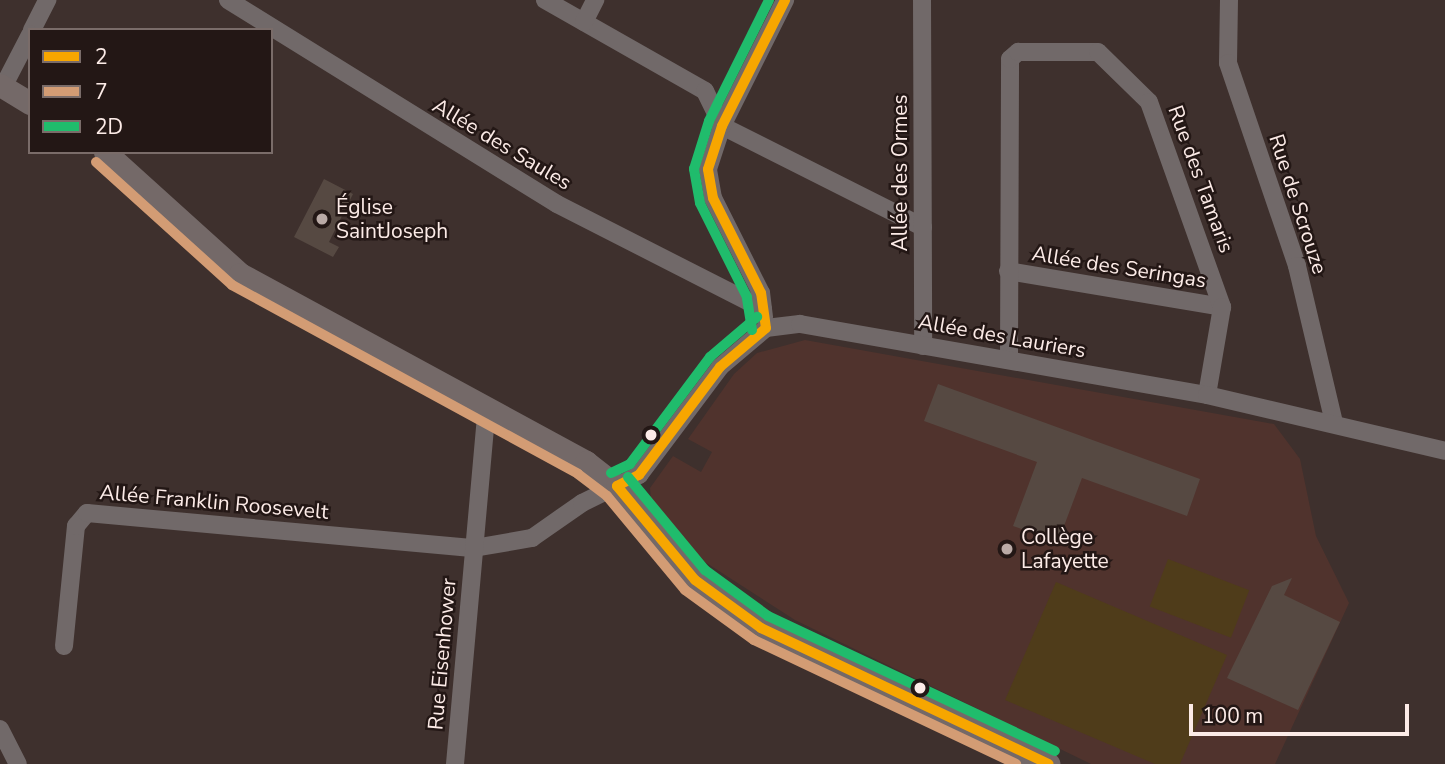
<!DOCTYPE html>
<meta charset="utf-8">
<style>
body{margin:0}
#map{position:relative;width:1445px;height:764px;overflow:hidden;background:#3e302d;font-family:"Nunito Sans",sans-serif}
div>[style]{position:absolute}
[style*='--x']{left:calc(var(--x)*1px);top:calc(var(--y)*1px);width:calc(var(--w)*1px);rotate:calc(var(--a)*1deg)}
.built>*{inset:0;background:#50332d}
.green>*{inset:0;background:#4f3c1a;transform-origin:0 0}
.building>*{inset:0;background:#564942}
.minor>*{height:18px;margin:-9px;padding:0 9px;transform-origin:9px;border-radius:9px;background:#716969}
.major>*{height:23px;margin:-11.5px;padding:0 11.5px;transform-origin:11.5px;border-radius:11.5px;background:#746968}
.bus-1>*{height:10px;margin:-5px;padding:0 5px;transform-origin:5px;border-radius:5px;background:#f7a600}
.bus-2>*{height:10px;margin:-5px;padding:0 5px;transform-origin:5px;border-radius:5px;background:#d39c74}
.bus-3>*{height:10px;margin:-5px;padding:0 5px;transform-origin:5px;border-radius:5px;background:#20bc6c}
.dots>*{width:19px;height:19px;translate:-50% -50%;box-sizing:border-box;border:4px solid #231715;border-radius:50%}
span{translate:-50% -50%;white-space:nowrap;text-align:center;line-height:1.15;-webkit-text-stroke:5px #231715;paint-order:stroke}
.street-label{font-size:21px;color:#fcebe7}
.poi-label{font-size:21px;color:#fcebe7}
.left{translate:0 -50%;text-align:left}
.legend{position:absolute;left:28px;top:28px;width:245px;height:126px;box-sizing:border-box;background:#231715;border:2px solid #7a6c69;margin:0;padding:9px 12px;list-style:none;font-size:21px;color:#fcebe7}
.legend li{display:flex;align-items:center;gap:14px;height:35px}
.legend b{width:35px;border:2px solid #7a6c69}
.scale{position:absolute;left:1189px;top:704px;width:220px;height:32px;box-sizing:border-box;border:4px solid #fcebe7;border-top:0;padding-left:9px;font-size:21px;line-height:24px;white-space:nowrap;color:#fcebe7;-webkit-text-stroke:5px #231715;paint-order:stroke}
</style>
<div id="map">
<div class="built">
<div style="clip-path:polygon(805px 340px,1274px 424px,1300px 459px,1316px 536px,1349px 603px,1275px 764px,1091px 764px,795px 620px,705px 562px,651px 501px,650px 488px,673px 456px,701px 472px,712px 452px,688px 439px,734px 374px,757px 353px)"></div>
</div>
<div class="green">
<div style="left:1168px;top:559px;width:87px;height:51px;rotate:21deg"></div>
<div style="clip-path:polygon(1056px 582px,1227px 655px,1180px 764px,1155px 764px,1005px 700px)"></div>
</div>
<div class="building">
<div style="clip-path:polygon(324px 179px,353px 194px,329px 242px,339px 247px,333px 257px,294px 237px)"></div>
<div style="clip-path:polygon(938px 384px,1200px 479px,1187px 516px,1082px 478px,1058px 542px,1013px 526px,1037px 462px,924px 421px)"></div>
<div style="clip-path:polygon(1292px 578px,1284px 595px,1340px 622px,1298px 710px,1227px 678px,1272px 586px)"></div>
</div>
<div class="minor">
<div style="--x:228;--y:0;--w:387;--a:31.8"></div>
<div style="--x:557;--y:204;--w:231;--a:27"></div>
<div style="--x:545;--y:0;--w:184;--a:29.6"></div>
<div style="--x:705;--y:91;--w:39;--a:64"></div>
<div style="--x:722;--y:126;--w:225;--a:26.7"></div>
<div style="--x:922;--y:0;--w:346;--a:89.8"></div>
<div style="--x:1229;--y:0;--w:63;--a:90.9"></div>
<div style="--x:1228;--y:63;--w:214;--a:71.2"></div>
<div style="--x:1297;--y:266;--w:160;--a:76.7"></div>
<div style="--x:584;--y:22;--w:25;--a:-63"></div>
<div style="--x:32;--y:30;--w:34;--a:-63"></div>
<div style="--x:3;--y:87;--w:59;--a:-62.6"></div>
<div style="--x:1008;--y:271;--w:217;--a:9.5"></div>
<div style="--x:764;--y:317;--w:24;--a:-97"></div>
<div style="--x:761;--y:293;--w:106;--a:-116.8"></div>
<div style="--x:713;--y:198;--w:29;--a:-100"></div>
<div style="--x:708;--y:169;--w:45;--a:-72"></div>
<div style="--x:722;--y:126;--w:141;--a:-63.4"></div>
<div style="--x:1009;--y:359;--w:300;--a:-89.8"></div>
<div style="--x:1010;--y:59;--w:11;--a:-41"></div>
<div style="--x:1018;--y:52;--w:80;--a:0"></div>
<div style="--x:1098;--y:52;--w:71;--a:44.4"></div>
<div style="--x:1149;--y:102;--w:218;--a:70.4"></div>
<div style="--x:1222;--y:307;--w:89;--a:99.7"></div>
<div style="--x:64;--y:646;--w:121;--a:-84.3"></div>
<div style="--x:76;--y:526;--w:17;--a:-50"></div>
<div style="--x:87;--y:513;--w:389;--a:5.2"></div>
<div style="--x:474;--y:548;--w:59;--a:-9.8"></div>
<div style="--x:532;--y:538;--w:61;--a:-35"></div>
<div style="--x:582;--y:503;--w:64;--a:-26.2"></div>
<div style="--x:639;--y:475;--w:135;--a:-53.1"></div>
<div style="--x:720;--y:367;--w:60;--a:-40.3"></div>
<div style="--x:766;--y:328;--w:34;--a:-7"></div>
<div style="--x:800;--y:324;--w:413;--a:9.9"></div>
<div style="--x:1207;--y:395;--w:244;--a:13.2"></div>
<div style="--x:0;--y:729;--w:39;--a:63"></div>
<div style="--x:455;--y:764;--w:357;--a:-84.9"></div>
</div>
<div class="major">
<div style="--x:0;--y:85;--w:35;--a:31"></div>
<div style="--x:105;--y:152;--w:182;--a:42.1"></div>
<div style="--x:240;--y:274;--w:394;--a:28.5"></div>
<div style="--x:586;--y:462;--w:39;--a:38"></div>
<div style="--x:617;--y:486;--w:122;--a:50.3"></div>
<div style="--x:695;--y:580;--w:82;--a:36"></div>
<div style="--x:761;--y:628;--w:318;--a:25.3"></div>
</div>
<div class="bus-1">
<div style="--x:766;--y:328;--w:35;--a:-98"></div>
<div style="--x:761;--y:293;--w:106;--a:-116.8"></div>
<div style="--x:713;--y:198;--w:29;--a:-100"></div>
<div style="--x:708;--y:169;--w:45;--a:-72"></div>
<div style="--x:722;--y:126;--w:141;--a:-63.4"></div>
<div style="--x:617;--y:486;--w:122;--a:50.3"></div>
<div style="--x:695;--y:580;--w:82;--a:36"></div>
<div style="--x:761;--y:628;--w:318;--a:25.3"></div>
<div style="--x:617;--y:486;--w:25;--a:-27"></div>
<div style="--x:639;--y:475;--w:135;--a:-53.1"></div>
<div style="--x:720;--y:367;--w:60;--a:-40.3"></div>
</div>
<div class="bus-2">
<div style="--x:96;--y:162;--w:183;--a:42.1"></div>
<div style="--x:232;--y:285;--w:394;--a:28.6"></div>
<div style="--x:578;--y:474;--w:36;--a:37"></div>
<div style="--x:607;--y:496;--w:122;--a:50.3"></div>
<div style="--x:685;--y:590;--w:85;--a:35.9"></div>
<div style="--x:754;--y:640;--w:290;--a:25.3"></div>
</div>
<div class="bus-3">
<div style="--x:752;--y:330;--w:33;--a:-99"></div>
<div style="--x:747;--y:297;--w:105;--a:-116.6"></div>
<div style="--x:700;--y:203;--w:35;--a:-100"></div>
<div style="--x:694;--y:169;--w:50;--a:-72.6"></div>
<div style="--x:709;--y:121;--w:135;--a:-63.6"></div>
<div style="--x:611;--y:473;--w:21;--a:-25"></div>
<div style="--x:630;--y:464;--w:134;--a:-53.2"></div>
<div style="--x:710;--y:357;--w:62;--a:-40.4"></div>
<div style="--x:628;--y:477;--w:121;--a:50.4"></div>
<div style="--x:705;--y:570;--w:78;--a:36.1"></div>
<div style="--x:768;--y:616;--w:317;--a:25.2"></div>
</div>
<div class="dots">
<div style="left:322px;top:219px;background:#baaaa6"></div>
<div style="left:651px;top:435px;background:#fcebe7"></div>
<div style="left:1007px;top:549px;background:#baaaa6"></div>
<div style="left:920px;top:688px;background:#fcebe7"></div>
</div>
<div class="street-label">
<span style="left:502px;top:144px;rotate:31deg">Allée des Saules</span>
<span style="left:900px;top:173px;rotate:-90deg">Allée des Ormes</span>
<span style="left:1201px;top:179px;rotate:70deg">Rue des Tamaris</span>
<span style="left:1298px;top:204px;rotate:72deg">Rue de Scrouze</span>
<span style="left:1119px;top:267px;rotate:9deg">Allée des Seringas</span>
<span style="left:1002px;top:336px;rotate:10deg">Allée des Lauriers</span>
<span style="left:214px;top:502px;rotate:5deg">Allée Franklin Roosevelt</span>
<span style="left:442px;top:654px;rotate:-85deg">Rue Eisenhower</span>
</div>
<div class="poi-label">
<span class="left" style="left:336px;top:219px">Église<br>SaintJoseph</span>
<span class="left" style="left:1021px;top:549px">Collège<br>Lafayette</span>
</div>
<ul class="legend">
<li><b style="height:9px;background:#f7a600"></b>2</li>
<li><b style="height:9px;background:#d39c74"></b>7</li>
<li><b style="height:9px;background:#20bc6c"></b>2D</li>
</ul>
<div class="scale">100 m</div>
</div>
